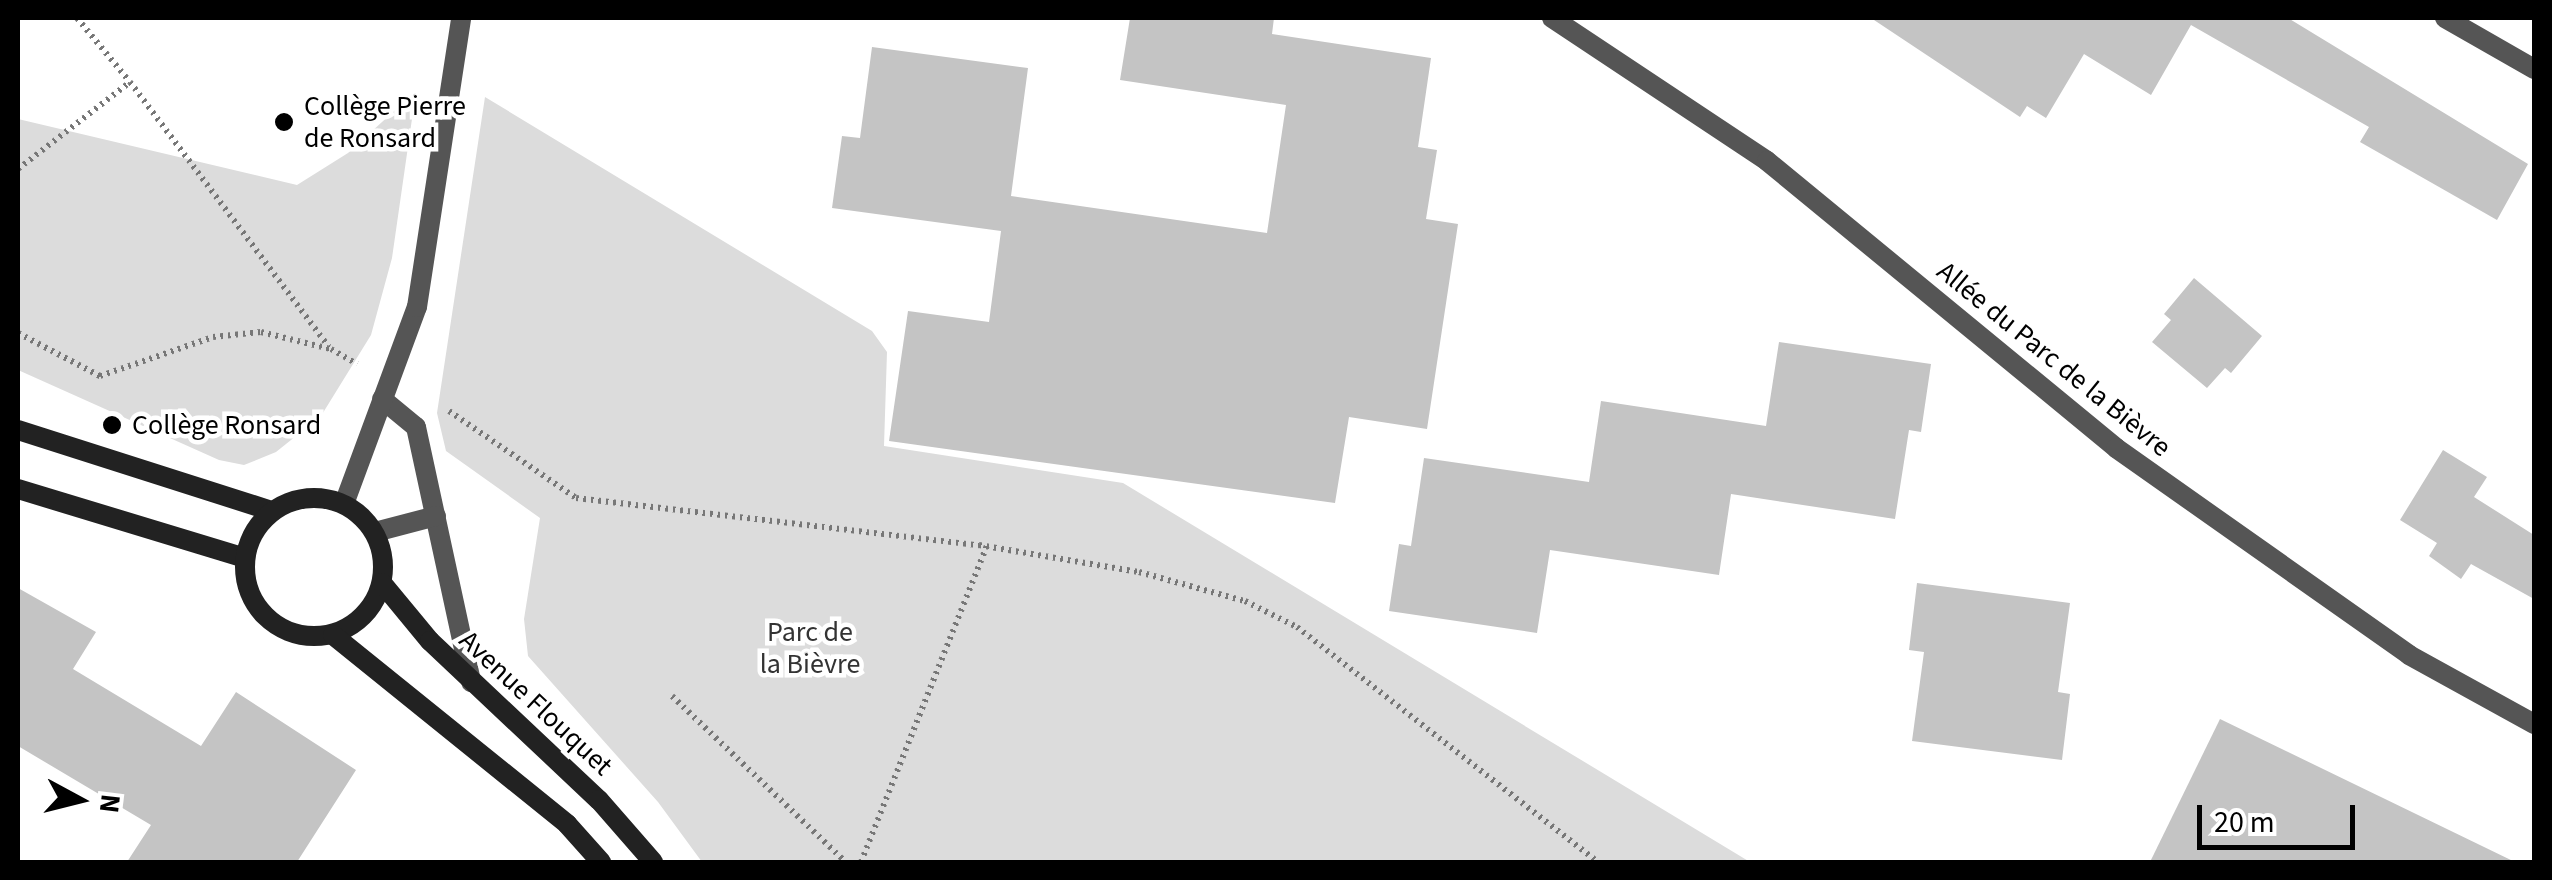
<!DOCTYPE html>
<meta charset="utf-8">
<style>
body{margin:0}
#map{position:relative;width:2552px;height:880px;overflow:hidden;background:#fff;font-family:"Source Sans 3",sans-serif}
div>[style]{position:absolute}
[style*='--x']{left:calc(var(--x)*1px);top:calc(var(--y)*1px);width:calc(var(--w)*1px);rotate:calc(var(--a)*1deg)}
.green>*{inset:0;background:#dcdcdc}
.building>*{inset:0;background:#c4c4c4}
.path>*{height:6px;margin-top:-3px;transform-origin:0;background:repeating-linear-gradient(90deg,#777 0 2.5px,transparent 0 7.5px)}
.service>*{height:20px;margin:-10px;padding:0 10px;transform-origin:10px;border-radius:10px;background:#555}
.minor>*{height:20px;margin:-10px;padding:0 10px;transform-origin:10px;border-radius:10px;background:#555}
.secondary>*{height:20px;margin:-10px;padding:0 10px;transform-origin:10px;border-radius:10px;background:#222}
.secondary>.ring{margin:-10px;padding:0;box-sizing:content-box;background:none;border:20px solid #222;border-radius:50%}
.dots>*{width:28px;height:28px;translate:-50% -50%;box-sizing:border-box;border:5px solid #fff;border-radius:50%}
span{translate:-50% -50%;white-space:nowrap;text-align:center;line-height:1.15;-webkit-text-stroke:9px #fff;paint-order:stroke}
.poi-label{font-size:28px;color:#000}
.left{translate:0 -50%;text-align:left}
.street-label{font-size:28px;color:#000}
.park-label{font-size:28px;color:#333}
.frame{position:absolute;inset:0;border:20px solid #000;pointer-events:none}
.north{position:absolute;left:30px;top:750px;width:100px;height:100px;-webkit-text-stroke:8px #fff;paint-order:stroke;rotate:97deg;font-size:28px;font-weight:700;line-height:40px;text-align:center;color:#000}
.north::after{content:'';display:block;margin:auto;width:35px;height:45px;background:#000;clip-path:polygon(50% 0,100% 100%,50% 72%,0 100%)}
.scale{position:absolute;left:2197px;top:805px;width:158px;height:45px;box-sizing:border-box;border:5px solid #000;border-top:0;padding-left:12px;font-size:30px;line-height:35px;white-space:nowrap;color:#000;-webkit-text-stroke:8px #fff;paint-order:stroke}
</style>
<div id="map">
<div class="green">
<div style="clip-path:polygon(416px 91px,392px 258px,371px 335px,321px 416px,276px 452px,244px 465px,219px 460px,18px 370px,18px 119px,297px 185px,348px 153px)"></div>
<div style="clip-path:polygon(485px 97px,872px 331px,887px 352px,884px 446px,1123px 483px,1750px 862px,702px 862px,658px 802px,528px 656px,524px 619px,540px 518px,446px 451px,437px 413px)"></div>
</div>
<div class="building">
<div style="clip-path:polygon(1130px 18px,1274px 18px,1272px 34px,1431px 58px,1418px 147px,1437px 150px,1426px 219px,1458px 224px,1427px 429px,1349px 417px,1335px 503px,889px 441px,908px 311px,989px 322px,1001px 231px,832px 208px,842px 136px,860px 138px,872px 47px,1028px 68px,1011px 196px,1267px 233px,1286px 105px,1120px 80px)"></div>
<div style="clip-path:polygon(1871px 18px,2288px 18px,2528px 164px,2497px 220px,2360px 142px,2369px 127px,2191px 25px,2151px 95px,2084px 54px,2046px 118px,2027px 106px,2020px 117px)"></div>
<div style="clip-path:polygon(2194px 278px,2262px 336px,2231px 373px,2225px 368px,2207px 388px,2152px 342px,2171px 320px,2164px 314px)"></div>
<div style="clip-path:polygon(1779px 342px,1931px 364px,1921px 432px,1909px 430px,1895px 519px,1731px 494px,1719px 575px,1550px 550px,1537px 633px,1389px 611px,1399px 544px,1411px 546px,1424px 458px,1589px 482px,1601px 401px,1766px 426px)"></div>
<div style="clip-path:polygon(2443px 450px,2487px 477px,2474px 497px,2534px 535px,2534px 599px,2471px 564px,2461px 579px,2429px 556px,2437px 543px,2400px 520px)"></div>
<div style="clip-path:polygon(1917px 583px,2070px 603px,2058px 692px,2070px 694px,2062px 760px,1912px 741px,1924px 652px,1909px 650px)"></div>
<div style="clip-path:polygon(18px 588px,96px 632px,73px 669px,201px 746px,236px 692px,356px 770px,297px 862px,127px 862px,151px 825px,18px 746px)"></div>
<div style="clip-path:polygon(2220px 719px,2515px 862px,2150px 862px)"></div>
</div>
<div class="path">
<div style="--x:77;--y:18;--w:83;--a:50.4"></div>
<div style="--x:18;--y:169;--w:142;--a:-37.8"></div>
<div style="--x:130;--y:82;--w:331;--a:53.1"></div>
<div style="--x:18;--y:333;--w:93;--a:27.7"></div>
<div style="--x:100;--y:376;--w:120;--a:-19"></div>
<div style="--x:213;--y:337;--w:48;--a:-5.9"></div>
<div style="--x:261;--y:332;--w:72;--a:13.7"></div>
<div style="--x:331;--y:349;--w:30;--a:30"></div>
<div style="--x:449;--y:411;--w:154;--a:34.4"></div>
<div style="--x:576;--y:498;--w:406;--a:6.7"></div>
<div style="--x:979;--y:545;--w:162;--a:9.6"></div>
<div style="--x:1139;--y:572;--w:110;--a:15.3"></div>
<div style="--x:1245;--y:601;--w:58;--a:26.6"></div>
<div style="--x:1297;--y:627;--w:382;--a:38"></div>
<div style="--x:672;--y:696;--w:240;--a:43.7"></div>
<div style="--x:861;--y:862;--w:340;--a:-68.3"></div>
</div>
<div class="service">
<div style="--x:382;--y:399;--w:44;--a:39.5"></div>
<div style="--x:416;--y:427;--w:261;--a:77.8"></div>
<div style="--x:375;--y:532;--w:63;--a:-14.7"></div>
</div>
<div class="minor">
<div style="--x:1552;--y:18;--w:258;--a:33.6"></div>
<div style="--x:1767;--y:161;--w:452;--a:39.4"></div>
<div style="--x:2116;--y:448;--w:359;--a:35.2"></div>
<div style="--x:2409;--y:655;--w:143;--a:28.9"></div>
<div style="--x:2445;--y:18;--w:103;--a:29.8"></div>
<div style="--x:344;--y:504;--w:210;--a:-69.7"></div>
<div style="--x:417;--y:307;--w:292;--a:-81.3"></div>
</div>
<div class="secondary">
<div style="--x:18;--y:430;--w:267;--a:17.7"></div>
<div style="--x:18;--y:489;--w:237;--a:16.9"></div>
<div class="ring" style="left:245px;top:498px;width:118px;height:118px"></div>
<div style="--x:382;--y:583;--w:75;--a:50.4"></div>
<div style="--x:430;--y:641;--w:232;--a:43.3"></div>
<div style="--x:599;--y:800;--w:82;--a:48.9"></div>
<div style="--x:333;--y:635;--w:301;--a:38.9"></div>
<div style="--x:567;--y:824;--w:51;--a:48.2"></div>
</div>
<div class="dots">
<div style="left:284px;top:122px;background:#000"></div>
<div style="left:112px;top:425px;background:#000"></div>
</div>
<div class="poi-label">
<span class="left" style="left:304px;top:122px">Collège Pierre<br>de Ronsard</span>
<span class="left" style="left:132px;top:425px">Collège Ronsard</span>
</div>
<div class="street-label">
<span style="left:2054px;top:359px;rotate:39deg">Allée du Parc de la Bièvre</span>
<span style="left:536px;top:703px;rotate:43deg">Avenue Flouquet</span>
</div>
<div class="park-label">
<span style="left:810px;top:648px">Parc de<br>la Bièvre</span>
</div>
<div class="frame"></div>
<div class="north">N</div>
<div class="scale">20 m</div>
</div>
